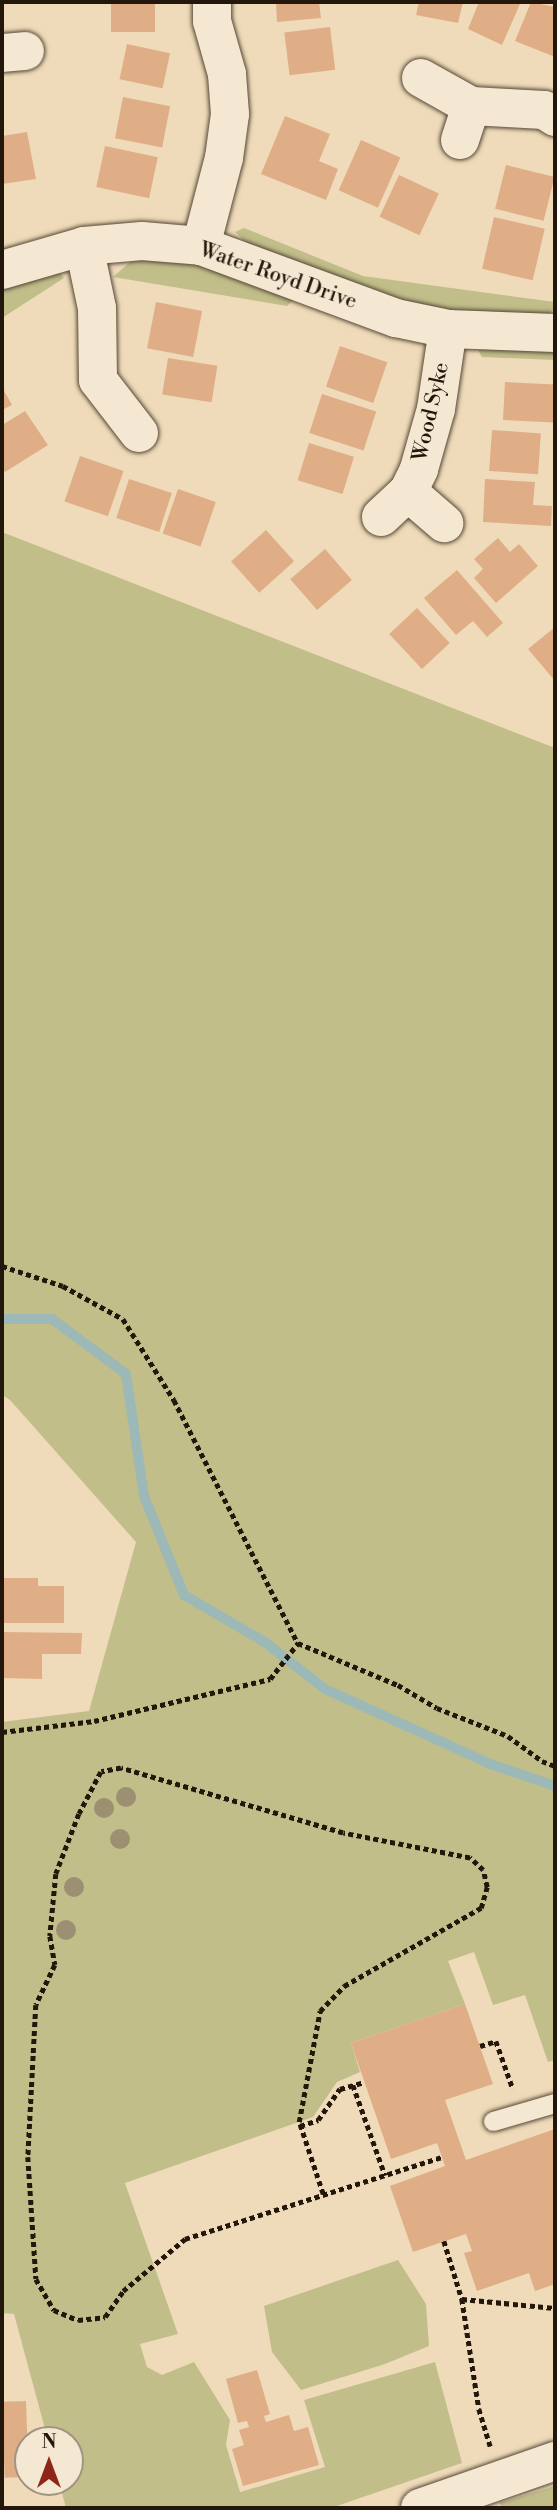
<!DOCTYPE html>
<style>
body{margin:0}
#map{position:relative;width:557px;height:2510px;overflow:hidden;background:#efdbb9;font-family:"Libre Bodoni",serif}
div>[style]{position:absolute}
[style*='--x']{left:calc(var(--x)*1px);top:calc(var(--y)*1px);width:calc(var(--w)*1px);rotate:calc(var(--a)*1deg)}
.green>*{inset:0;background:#c1be8a}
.stream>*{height:10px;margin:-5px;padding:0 5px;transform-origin:5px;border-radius:5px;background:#9cb9b8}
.building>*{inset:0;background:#dfae86;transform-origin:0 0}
.path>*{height:4.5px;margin-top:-2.25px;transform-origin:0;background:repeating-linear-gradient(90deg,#23170c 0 5px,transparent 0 8.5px)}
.roads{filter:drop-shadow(0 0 2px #564837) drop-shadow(0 0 2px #564837)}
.service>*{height:19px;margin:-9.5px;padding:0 9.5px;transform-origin:9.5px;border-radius:9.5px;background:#f5e8d2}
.minor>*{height:38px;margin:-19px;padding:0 19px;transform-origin:19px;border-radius:19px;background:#f5e8d2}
.secondary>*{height:38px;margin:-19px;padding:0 19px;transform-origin:19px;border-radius:19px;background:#f5e8d2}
.trees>*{width:20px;height:20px;margin:-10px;border-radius:50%;background:#9d8f72}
span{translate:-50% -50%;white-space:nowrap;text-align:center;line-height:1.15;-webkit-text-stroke:7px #f5e8d2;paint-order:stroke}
.street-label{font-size:21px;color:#23170c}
.frame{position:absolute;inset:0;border:4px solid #23170c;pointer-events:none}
.north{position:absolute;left:14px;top:2426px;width:70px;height:70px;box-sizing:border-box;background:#f5e8d2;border:2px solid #a19483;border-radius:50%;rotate:0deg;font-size:19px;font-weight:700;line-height:28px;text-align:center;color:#23170c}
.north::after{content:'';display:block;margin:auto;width:24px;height:32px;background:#8f2418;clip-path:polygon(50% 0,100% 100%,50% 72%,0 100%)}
</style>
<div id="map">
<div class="green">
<div style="clip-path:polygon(244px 228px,363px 276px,555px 302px,555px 308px,546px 316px,449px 314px,384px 298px,247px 243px,235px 232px)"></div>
<div style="clip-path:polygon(151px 256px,200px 260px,297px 297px,287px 306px,113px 277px,130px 262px)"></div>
<div style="clip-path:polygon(59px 272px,64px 278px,2px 318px,2px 287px)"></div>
<div style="clip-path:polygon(478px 350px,555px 350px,555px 360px,482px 357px)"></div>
<div style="clip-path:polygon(2px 532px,555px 748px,555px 2060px,548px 2062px,525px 1995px,493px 2005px,474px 1952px,448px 1961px,465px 2004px,351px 2043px,360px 2072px,337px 2082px,313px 2117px,125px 2183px,178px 2334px,140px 2344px,147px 2367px,162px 2375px,194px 2362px,230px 2420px,226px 2445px,240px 2492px,325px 2467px,304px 2400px,435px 2362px,462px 2463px,331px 2508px,66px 2508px,59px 2482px,70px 2482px,70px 2440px,48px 2440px,14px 2314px,2px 2313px,2px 1722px,89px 1711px,136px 1542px,10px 1400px,2px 1395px)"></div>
<div style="clip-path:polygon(398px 2260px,426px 2304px,429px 2346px,385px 2364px,301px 2390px,272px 2352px,264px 2306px)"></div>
<div style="clip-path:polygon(555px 2486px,555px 2508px,503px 2508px,499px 2503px)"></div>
</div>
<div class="stream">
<div style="--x:2;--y:1319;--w:50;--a:0"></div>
<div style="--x:52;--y:1319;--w:92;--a:36.6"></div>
<div style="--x:126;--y:1374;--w:123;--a:81.6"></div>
<div style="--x:144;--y:1496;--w:107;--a:68"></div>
<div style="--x:184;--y:1595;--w:95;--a:30.3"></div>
<div style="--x:266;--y:1643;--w:75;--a:37.9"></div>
<div style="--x:325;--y:1689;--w:181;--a:24.4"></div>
<div style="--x:490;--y:1764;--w:69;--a:18.7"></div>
</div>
<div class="building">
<div style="left:111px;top:2px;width:44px;height:30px"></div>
<div style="clip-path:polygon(276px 2px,319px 2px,321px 18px,277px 22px)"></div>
<div style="clip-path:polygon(419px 2px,463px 2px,458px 23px,416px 15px)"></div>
<div style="clip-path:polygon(479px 2px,520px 4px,502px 45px,468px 29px)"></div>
<div style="clip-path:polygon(531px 2px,555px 7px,555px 57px,515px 41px)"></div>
<div style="left:330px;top:27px;width:43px;height:46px;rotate:83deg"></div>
<div style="left:127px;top:44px;width:44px;height:36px;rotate:12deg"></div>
<div style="left:123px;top:97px;width:48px;height:42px;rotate:11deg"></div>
<div style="clip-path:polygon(285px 116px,330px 134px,319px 161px,338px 169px,326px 200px,261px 174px)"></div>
<div style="clip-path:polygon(27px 132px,36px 179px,2px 184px,2px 136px)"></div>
<div style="left:361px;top:140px;width:43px;height:55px;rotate:24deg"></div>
<div style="left:105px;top:146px;width:54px;height:42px;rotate:12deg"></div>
<div style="left:506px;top:165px;width:50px;height:45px;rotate:14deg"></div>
<div style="left:399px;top:175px;width:44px;height:46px;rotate:25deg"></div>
<div style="left:494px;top:217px;width:52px;height:53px;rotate:13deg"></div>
<div style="left:156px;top:302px;width:47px;height:47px;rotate:11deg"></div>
<div style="left:340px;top:346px;width:50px;height:43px;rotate:19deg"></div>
<div style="left:168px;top:358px;width:50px;height:37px;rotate:9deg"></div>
<div style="left:505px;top:382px;width:50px;height:38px;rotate:3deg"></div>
<div style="clip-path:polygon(2px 387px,12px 405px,2px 410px)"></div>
<div style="left:322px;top:394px;width:57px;height:41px;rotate:18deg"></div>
<div style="clip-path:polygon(25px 411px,48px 445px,5px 472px,2px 466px,2px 425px)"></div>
<div style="left:492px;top:430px;width:49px;height:41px;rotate:4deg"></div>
<div style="left:309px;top:443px;width:47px;height:39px;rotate:17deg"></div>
<div style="left:80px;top:456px;width:46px;height:48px;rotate:19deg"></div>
<div style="left:129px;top:479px;width:45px;height:41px;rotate:18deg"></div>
<div style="clip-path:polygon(485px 479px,535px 482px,533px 505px,552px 506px,551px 526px,483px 522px)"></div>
<div style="left:178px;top:489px;width:40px;height:47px;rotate:19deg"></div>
<div style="left:266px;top:530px;width:42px;height:47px;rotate:48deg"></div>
<div style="clip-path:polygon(498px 538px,510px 552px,519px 544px,538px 566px,496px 603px,474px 578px,483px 569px,474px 559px)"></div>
<div style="left:325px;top:549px;width:41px;height:46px;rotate:49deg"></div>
<div style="clip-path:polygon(457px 570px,503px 623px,487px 637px,473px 621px,456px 635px,424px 598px)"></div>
<div style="left:417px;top:608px;width:48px;height:38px;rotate:47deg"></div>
<div style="clip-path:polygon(555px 627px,555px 681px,528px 649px)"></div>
<div style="clip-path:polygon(2px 1578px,38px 1578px,38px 1586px,64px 1586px,64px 1623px,2px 1623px)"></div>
<div style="clip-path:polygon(2px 1632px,82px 1633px,81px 1654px,42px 1654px,42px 1679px,2px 1678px)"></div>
<div style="clip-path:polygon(465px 2004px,493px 2084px,445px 2100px,466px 2160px,555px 2129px,555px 2284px,535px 2291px,529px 2273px,477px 2291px,464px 2253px,472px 2251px,466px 2234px,413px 2252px,390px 2186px,445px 2166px,437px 2143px,391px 2159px,351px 2043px)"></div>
<div style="clip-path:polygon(257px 2370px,270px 2414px,264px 2416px,266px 2422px,289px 2415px,294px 2431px,308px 2427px,319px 2465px,243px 2486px,232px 2449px,244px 2445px,239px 2430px,249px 2427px,247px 2421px,238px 2423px,226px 2379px)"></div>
<div style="left:26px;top:2401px;width:76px;height:24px;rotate:88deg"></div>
</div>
<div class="path">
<div style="--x:2;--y:1266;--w:64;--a:18.2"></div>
<div style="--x:63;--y:1286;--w:68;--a:28.8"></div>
<div style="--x:123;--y:1319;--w:96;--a:57.8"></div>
<div style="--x:174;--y:1400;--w:273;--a:63"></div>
<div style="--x:298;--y:1643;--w:108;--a:22.8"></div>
<div style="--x:398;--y:1685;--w:45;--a:30.5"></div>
<div style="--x:437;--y:1708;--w:76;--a:21.5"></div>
<div style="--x:508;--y:1736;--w:42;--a:36.3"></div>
<div style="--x:542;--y:1761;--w:14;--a:21"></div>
<div style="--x:2;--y:1732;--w:93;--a:-6.8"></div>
<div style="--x:94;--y:1721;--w:181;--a:-13.4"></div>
<div style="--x:270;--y:1679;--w:46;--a:-52.1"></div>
<div style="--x:480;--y:2046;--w:17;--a:-17"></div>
<div style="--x:496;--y:2041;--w:51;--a:70.5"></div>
<div style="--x:353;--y:2085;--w:96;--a:70.4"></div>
<div style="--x:300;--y:2126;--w:19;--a:-18"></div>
<div style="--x:318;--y:2120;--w:38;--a:-55"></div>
<div style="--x:340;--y:2089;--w:25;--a:-16"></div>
<div style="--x:323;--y:2194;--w:76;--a:-108.4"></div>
<div style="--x:299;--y:2122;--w:113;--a:-79.3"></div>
<div style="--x:320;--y:2011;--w:35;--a:-46"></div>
<div style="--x:344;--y:1986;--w:158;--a:-29.7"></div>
<div style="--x:481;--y:1908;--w:22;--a:-74"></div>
<div style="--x:487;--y:1887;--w:17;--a:-103"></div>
<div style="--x:483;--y:1870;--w:18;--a:-137"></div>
<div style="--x:470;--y:1858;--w:129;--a:-168.9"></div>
<div style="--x:343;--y:1833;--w:231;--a:-163.7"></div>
<div style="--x:121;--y:1768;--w:20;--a:169"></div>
<div style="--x:101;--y:1772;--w:47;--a:117.6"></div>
<div style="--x:79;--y:1814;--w:64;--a:111"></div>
<div style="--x:56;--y:1874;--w:62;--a:95.5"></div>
<div style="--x:50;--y:1936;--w:29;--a:80"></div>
<div style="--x:55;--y:1965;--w:44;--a:115.4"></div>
<div style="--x:36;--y:2005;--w:152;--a:93"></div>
<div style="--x:28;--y:2157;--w:122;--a:86.2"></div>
<div style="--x:36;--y:2279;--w:36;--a:60"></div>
<div style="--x:54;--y:2310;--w:26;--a:23"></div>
<div style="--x:78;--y:2320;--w:27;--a:-6"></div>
<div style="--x:105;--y:2317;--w:32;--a:-55"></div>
<div style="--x:123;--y:2291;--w:81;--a:-40"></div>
<div style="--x:185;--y:2239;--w:270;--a:-17.7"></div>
<div style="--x:444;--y:2241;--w:61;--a:72.8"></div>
<div style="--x:462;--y:2299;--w:93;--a:5.5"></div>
<div style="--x:462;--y:2299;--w:111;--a:81.2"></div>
<div style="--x:479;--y:2409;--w:39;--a:73"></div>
</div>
<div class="roads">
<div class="service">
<div style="--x:493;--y:2121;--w:65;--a:-16.2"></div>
</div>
<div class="minor">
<div style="--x:2;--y:53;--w:23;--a:-5"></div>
<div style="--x:421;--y:78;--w:57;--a:29.2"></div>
<div style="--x:471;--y:106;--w:73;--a:3.1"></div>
<div style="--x:544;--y:110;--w:13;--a:32"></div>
<div style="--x:460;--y:140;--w:36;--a:-72"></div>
<div style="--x:84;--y:246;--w:63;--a:78.2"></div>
<div style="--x:97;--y:308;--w:72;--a:89.2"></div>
<div style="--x:98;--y:380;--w:67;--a:52.3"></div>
<div style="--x:201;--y:246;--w:91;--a:-75.4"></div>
<div style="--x:224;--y:158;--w:44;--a:-82.2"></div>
<div style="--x:230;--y:114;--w:40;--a:-94.3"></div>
<div style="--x:227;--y:74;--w:55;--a:-105.8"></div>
<div style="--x:212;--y:21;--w:19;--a:-90"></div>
<div style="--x:2;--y:270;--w:85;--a:-16.3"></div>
<div style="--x:84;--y:246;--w:58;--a:-4.9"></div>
<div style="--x:142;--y:241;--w:59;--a:4.8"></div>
<div style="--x:201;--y:246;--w:208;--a:20.3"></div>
<div style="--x:396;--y:318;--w:53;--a:11.9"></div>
<div style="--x:448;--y:329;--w:107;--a:2.1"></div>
<div style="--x:408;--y:492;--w:48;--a:40.7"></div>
<div style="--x:381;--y:517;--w:37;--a:-43"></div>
<div style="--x:408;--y:492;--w:25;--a:-64"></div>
<div style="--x:419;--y:469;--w:62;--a:-74.2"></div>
<div style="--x:436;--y:409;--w:81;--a:-81.5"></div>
</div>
<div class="secondary">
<div style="--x:420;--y:2508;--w:143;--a:-19.2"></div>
</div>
</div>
<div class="trees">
<div style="left:126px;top:1797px"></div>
<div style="left:104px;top:1808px"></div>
<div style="left:120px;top:1839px"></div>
<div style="left:74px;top:1887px"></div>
<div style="left:66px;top:1930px"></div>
</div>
<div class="street-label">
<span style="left:278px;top:276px;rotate:19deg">Water Royd Drive</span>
<span style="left:431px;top:412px;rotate:-77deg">Wood Syke</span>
</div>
<div class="frame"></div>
<div class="north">N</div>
</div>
